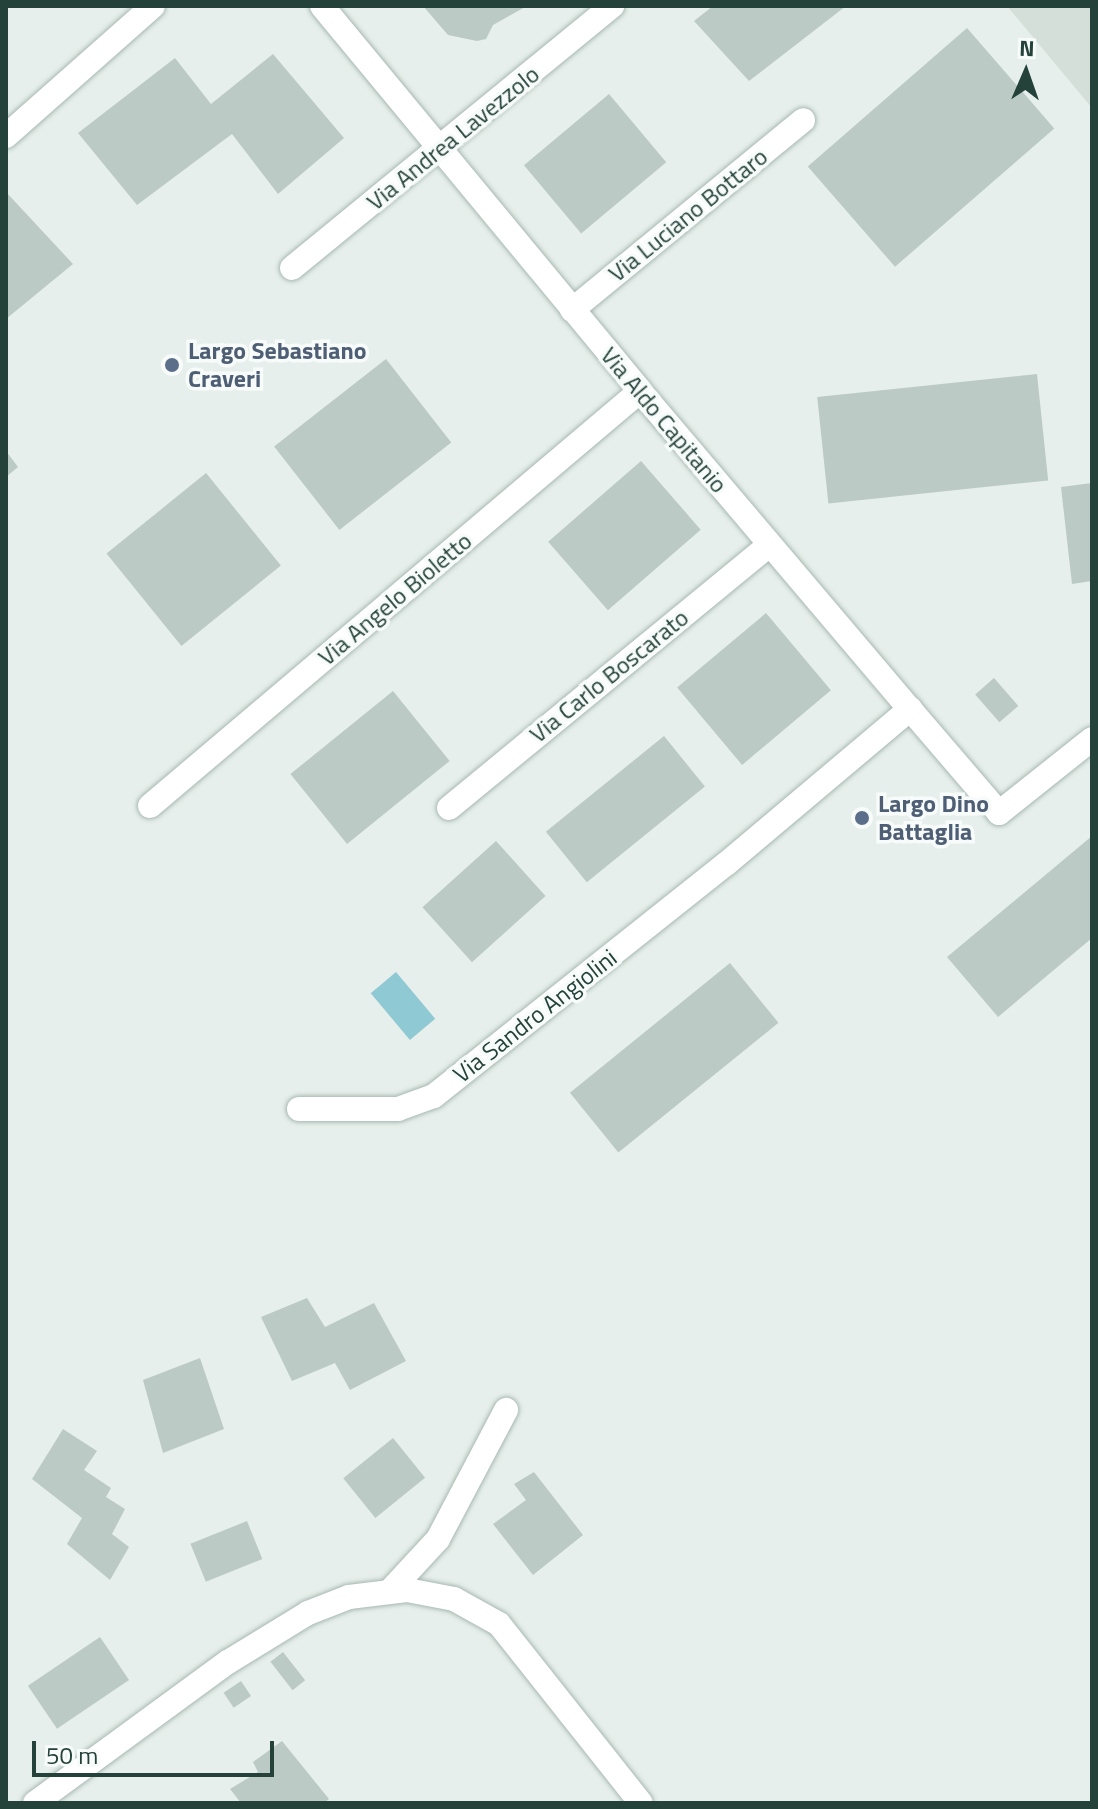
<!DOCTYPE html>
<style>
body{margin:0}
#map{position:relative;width:1098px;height:1809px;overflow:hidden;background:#e6efeb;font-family:"Titillium Web",sans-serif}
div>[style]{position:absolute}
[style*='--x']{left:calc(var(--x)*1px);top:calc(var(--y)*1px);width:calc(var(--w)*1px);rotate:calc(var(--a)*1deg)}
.built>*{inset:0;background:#d4dfda}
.water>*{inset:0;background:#8ec9d4;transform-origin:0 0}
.building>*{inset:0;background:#bbcac4;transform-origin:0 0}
.roads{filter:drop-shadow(0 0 2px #a8b8b2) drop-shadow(0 0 2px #a8b8b2)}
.minor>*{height:24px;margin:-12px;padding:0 12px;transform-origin:12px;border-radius:12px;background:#fff}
.dots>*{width:22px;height:22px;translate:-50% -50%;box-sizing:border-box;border:4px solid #f7fbf9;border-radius:50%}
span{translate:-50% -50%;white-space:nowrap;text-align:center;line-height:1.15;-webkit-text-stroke:7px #f7fbf9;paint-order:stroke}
.street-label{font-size:24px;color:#24423a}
.service-label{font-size:24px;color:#4e5e75;font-weight:700}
.left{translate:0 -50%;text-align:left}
.frame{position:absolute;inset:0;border:8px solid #24423a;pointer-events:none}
.north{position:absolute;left:986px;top:32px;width:80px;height:80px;-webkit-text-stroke:6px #f7fbf9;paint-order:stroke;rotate:2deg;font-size:22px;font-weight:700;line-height:32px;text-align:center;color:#24423a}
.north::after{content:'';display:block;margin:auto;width:28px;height:36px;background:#24423a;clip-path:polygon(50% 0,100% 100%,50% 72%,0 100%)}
.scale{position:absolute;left:32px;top:1741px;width:242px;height:36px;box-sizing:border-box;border:4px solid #24423a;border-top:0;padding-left:10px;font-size:24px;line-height:28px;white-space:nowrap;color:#24423a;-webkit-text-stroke:6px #f7fbf9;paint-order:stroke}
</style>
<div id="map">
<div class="built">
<div style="clip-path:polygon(1007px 6px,1092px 6px,1092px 108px)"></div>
</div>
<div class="water">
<div style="left:396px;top:972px;width:61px;height:33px;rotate:50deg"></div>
</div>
<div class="building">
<div style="clip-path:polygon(423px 6px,527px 6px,493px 25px,486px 39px,477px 41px,448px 35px)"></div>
<div style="clip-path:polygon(713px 6px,846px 6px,749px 81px,694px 21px)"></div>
<div style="left:967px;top:28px;width:133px;height:211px;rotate:49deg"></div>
<div style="clip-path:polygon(273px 54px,344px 138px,278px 194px,232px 134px,137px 205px,78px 133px,175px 58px,211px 104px)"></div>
<div style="left:609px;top:94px;width:89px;height:111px;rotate:50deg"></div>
<div style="clip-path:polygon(6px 192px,73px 264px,6px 319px)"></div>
<div style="left:386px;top:359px;width:106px;height:142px;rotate:52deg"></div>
<div style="left:1037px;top:374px;width:107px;height:221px;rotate:84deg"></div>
<div style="clip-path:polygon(6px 451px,18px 467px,6px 477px)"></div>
<div style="left:641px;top:461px;width:91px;height:123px;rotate:49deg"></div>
<div style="left:206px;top:473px;width:119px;height:128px;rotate:51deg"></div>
<div style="clip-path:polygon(1092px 483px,1092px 581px,1072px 584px,1061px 487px)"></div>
<div style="left:766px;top:613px;width:101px;height:116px;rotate:50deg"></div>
<div style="left:994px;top:678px;width:37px;height:25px;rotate:49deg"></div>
<div style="left:393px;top:691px;width:90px;height:132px;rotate:51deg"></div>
<div style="left:664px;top:736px;width:65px;height:152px;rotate:51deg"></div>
<div style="clip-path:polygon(1092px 836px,1092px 938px,998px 1017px,947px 957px)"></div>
<div style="left:496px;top:841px;width:74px;height:99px;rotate:48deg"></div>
<div style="left:730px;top:963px;width:77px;height:206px;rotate:51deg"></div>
<div style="clip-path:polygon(307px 1298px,325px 1327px,374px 1303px,406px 1361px,350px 1390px,335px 1363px,292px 1381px,261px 1317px)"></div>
<div style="clip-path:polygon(200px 1358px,224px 1429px,163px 1453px,143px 1380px)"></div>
<div style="clip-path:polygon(63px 1429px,97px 1451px,84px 1470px,111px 1488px,106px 1497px,125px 1509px,112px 1534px,129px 1547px,110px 1580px,67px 1544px,82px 1518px,32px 1479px)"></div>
<div style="left:393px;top:1438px;width:51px;height:64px;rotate:51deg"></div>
<div style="clip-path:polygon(534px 1472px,583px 1535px,533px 1575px,493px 1524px,526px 1500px,514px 1484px)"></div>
<div style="left:247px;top:1521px;width:41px;height:61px;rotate:68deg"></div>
<div style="left:100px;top:1637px;width:52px;height:87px;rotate:56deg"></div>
<div style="left:283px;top:1652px;width:36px;height:16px;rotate:52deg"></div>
<div style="left:241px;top:1681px;width:18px;height:21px;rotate:56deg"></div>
<div style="clip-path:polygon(282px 1741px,329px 1799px,324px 1803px,241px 1803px,230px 1789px,258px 1772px,253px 1762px)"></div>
</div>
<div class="roads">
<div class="minor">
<div style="--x:322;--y:6;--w:499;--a:50.4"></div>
<div style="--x:640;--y:391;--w:417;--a:49.7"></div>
<div style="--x:6;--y:136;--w:196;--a:-41.5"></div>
<div style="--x:292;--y:268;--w:414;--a:-39.3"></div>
<div style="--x:572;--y:310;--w:299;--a:-39.4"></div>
<div style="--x:150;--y:806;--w:642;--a:-40.26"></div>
<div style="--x:449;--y:808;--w:414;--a:-39.4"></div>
<div style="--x:299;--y:1109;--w:99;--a:0"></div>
<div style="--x:398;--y:1109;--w:38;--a:-20"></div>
<div style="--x:434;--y:1096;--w:373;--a:-38.5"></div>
<div style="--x:726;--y:864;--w:241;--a:-40.1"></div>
<div style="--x:910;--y:709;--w:137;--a:49.4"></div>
<div style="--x:999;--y:813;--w:119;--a:-38.5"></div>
<div style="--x:390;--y:1591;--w:71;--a:-47.3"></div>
<div style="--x:438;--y:1539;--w:146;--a:-62.2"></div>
<div style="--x:35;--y:1803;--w:239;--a:-36.2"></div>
<div style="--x:228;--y:1662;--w:94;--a:-31.5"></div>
<div style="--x:308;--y:1613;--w:44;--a:-21.3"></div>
<div style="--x:349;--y:1597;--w:58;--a:-6.9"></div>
<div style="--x:407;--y:1590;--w:48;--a:10.8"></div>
<div style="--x:454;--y:1599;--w:51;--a:29.1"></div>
<div style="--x:499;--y:1624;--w:228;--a:51.6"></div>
</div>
</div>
<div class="dots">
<div style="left:172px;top:365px;background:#5c6f8a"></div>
<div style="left:862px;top:818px;background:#5c6f8a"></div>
</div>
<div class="street-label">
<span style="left:453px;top:138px;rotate:-39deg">Via Andrea Lavezzolo</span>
<span style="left:688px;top:215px;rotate:-39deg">Via Luciano Bottaro</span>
<span style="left:664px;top:420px;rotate:50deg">Via Aldo Capitanio</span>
<span style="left:395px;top:599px;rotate:-40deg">Via Angelo Bioletto</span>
<span style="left:609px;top:676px;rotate:-39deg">Via Carlo Boscarato</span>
<span style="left:535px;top:1016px;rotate:-38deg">Via Sandro Angiolini</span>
</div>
<div class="service-label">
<span class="left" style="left:188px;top:365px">Largo Sebastiano<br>Craveri</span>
<span class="left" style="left:878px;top:818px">Largo Dino<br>Battaglia</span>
</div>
<div class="frame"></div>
<div class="north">N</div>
<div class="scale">50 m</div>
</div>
